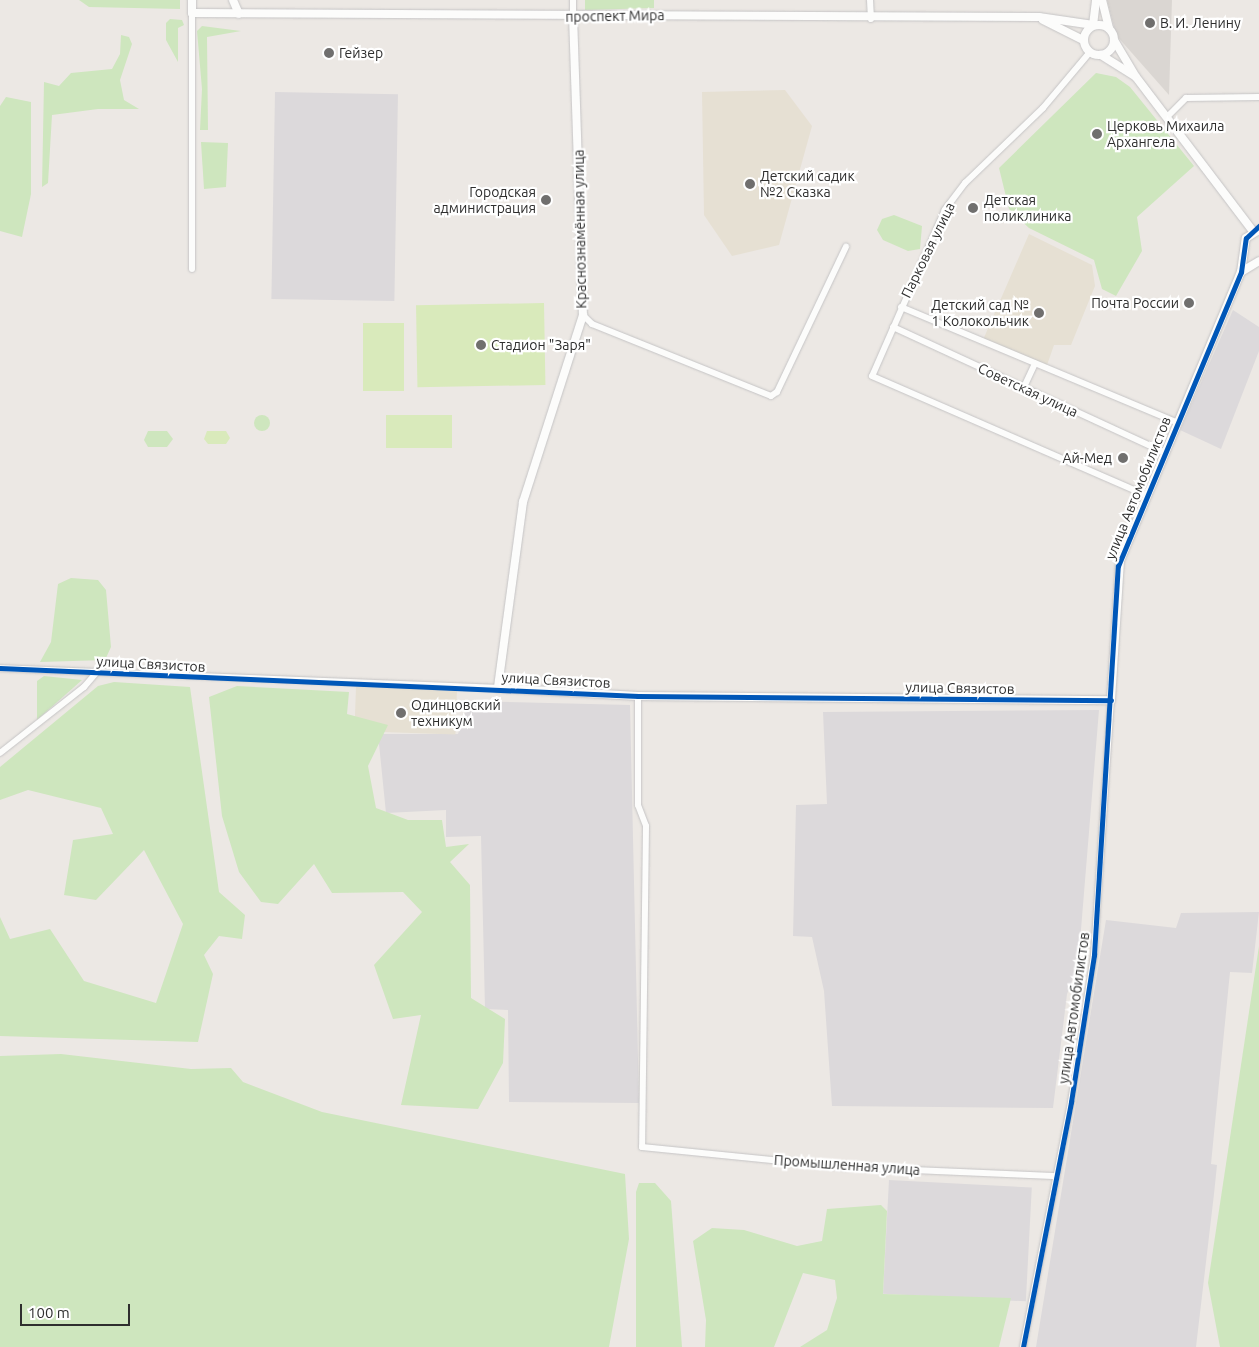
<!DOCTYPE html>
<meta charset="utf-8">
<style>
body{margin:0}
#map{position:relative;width:1259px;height:1347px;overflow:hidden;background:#ece8e4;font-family:Ubuntu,sans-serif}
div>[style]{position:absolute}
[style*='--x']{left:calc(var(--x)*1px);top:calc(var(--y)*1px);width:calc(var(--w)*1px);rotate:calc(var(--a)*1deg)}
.industrial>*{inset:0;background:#dcd9db;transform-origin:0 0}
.education>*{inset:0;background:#e6e0d3;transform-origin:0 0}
.green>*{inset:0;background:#cee6be}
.round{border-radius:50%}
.pitch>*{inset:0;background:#d9eabb;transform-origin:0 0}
.plaza>*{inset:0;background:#dad6d2}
.roads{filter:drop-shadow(0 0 1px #c5c4c5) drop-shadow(0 0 1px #c5c4c5)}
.minor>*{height:6px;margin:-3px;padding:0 3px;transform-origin:3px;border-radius:3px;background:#fcfcfb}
.tertiary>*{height:8px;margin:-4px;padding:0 4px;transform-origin:4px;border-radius:4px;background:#fcfcfb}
.tertiary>.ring{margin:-4px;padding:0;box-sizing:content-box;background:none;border:8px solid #fcfcfb;border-radius:50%}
.cycleway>*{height:5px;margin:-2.5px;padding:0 2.5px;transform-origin:2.5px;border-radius:2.5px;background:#0057b8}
.dots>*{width:14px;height:14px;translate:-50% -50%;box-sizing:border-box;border:2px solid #fff;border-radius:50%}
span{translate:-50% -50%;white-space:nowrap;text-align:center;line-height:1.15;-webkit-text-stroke:4.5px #fff;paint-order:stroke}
.street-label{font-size:14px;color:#2e2e2e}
.poi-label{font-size:14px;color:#2e2e2e}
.left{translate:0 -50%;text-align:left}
.right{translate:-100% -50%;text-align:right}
.scale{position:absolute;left:20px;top:1304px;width:110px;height:22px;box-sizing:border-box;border:2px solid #2e2e2e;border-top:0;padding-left:6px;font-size:15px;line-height:18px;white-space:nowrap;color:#2e2e2e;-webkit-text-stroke:4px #fff;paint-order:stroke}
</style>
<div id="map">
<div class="industrial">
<div style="left:275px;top:92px;width:123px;height:207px;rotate:1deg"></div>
<div style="clip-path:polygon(1233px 310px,1259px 327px,1259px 351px,1221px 449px,1180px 430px)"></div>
<div style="clip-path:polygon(469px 701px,630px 705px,639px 1103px,509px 1102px,508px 1010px,485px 1009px,481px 836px,446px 837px,446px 810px,386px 813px,378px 734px,458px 734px)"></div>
<div style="clip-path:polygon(1099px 710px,1078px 966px,1067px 994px,1053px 1108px,832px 1106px,824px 991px,812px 937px,793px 936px,796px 805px,827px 804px,823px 712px)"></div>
<div style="clip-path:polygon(1259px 912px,1252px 973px,1230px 972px,1211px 1164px,1217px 1165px,1214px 1194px,1196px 1347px,1036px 1347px,1106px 920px,1176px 928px,1181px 913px)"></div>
<div style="left:889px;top:1180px;width:143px;height:114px;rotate:3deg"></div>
</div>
<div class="education">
<div style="clip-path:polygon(785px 90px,812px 126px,779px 245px,732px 256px,704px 215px,702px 92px)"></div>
<div style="clip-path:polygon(1029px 234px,1092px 265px,1095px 286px,1071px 345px,1054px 345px,1046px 368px,983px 340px)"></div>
<div style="left:356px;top:687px;width:101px;height:44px;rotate:2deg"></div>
</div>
<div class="green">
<div style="clip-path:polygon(79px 0,180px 0,180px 9px,89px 7px)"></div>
<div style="clip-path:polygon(585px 0,654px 0,654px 8px,585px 10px)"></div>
<div style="clip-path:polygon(170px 19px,182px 20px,184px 25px,178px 28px,178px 62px,166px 40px,166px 23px)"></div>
<div style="clip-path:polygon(202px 26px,241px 31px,207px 37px,208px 130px,200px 130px,202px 89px,197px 31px)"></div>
<div style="clip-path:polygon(121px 35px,129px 37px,132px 44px,120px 80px,124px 100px,139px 109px,98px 109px,52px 115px,48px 183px,42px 187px,44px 82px,59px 86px,71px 73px,112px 69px,120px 54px)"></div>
<div style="clip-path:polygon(1096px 73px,1116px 77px,1130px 87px,1194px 166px,1137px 217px,1142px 251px,1116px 296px,1102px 289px,1094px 260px,1029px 228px,1009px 209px,999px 168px)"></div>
<div style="clip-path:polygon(6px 97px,31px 102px,31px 194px,22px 237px,0 231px,0 106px)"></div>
<div style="clip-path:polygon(201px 142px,228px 143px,226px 187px,204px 189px)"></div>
<div style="clip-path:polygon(894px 215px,922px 226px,920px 249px,908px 251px,883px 240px,877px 230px,882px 219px)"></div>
<div class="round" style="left:254px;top:415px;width:16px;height:16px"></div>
<div style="clip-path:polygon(148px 431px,167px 431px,173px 439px,167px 447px,148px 447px,144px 440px)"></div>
<div style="clip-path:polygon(71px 578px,98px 580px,106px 590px,111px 647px,105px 660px,40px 662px,51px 642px,58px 584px)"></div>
<div style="clip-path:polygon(44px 676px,82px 680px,37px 720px,37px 681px)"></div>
<div style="clip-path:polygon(114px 682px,190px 687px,219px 892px,245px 915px,242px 939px,219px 936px,204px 955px,213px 974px,198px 1042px,0 1036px,0 917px,10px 939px,50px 929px,84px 981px,156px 1003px,183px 924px,144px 850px,96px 900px,64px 895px,73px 840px,113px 834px,101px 808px,28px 790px,0 800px,0 767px,98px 686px)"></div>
<div style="clip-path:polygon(237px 686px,349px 692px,347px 714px,388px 725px,368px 766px,376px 808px,408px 820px,442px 820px,446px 847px,469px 844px,450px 862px,470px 885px,471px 998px,505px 1019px,503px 1063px,478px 1109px,401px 1105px,421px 1015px,393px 1019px,374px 965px,422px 912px,403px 892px,332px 893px,314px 864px,278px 904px,261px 902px,239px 872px,222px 816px,209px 697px)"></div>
<div style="clip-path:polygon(1259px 946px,1259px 1347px,1220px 1347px,1208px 1283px)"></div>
<div style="clip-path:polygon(61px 1054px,191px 1069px,231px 1068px,243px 1082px,322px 1112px,625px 1174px,629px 1239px,609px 1347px,0 1347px,0 1056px)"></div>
<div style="clip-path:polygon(639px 1183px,655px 1183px,671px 1201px,682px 1347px,636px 1347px,636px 1192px)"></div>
<div style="clip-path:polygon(881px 1205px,887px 1211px,883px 1294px,1011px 1298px,999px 1347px,800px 1347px,827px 1330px,837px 1298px,835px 1280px,803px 1273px,774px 1347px,705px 1347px,706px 1320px,693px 1241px,712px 1228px,744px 1230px,797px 1246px,822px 1241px,827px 1209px)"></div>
</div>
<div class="pitch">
<div style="left:544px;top:303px;width:82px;height:128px;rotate:89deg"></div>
<div style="left:363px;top:323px;width:41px;height:68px"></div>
<div style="left:386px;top:415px;width:66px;height:33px"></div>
<div style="clip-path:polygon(207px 431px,226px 431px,230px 438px,226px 444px,208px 444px,204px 439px)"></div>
</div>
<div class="plaza">
<div style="clip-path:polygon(1107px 0,1172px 0,1169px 95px,1116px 35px)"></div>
</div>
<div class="roads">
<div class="minor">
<div style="--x:573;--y:0;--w:15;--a:90"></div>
<div style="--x:870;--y:0;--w:19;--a:87"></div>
<div style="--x:1090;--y:52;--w:73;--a:130"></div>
<div style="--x:1043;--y:108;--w:108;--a:136.1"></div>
<div style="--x:965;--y:183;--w:34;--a:127"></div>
<div style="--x:945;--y:210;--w:181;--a:113.7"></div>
<div style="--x:872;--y:376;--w:299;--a:23.5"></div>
<div style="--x:1167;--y:117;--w:27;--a:-45"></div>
<div style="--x:1186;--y:98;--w:73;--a:-0.8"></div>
<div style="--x:192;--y:269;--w:256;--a:-90"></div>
<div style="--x:901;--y:307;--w:298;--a:22.7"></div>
<div style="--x:583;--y:315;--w:13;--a:45"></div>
<div style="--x:592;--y:324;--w:193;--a:21.9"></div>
<div style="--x:771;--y:396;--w:7;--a:-34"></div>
<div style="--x:777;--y:392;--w:161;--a:-64.6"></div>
<div style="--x:893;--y:327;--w:298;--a:24.8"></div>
<div style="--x:1024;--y:387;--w:26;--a:-65"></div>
<div style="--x:0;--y:668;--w:498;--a:2.3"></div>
<div style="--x:638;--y:696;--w:109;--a:90"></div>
<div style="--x:638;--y:805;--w:22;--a:69"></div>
<div style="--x:646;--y:826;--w:321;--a:90.7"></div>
<div style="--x:642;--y:1147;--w:203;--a:5.7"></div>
<div style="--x:844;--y:1167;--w:209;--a:2.5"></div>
<div style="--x:0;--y:753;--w:107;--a:-38.2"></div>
<div style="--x:84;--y:687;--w:20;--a:-49"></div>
<div style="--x:1023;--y:1347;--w:250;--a:-78.9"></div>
<div style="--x:1071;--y:1102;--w:149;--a:-81.1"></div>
<div style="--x:1094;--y:955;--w:256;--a:-86.2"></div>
</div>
<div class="tertiary">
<div style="--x:192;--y:0;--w:13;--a:90"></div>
<div style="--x:192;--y:13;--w:847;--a:0.27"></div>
<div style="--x:1039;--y:17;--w:55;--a:8.4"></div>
<div style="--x:233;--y:0;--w:15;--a:67"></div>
<div style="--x:1102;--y:0;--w:29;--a:76"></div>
<div style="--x:573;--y:15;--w:300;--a:88.1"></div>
<div style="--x:583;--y:315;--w:196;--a:107.8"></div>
<div style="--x:523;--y:502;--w:188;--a:97.7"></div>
<div style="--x:498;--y:688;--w:140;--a:3.3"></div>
<div style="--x:638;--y:696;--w:473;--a:0.5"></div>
<div style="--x:1111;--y:700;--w:139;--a:-86.3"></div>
<div style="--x:1120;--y:561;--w:313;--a:-67.3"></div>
<div style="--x:1241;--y:272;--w:34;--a:-82"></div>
<div style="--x:1246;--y:238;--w:15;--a:-32"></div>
<div style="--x:1043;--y:20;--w:45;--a:26.6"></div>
<div class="ring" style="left:1084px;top:25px;width:22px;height:22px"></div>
<div style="--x:1093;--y:25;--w:25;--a:-83"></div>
<div style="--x:1114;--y:40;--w:43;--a:59.3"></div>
<div style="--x:1136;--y:77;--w:193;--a:52.8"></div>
<div style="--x:1101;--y:55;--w:40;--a:32"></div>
<div style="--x:1241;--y:272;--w:21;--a:-31"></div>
</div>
</div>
<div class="cycleway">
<div style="--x:0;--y:668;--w:639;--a:2.51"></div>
<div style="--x:638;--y:696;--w:473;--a:0.5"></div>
<div style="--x:1023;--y:1347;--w:250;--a:-78.9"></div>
<div style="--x:1071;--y:1102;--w:149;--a:-81.1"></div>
<div style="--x:1094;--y:955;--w:390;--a:-86.5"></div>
<div style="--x:1118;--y:566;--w:319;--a:-67.3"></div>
<div style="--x:1241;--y:272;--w:34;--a:-82"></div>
<div style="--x:1246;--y:238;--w:18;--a:-43"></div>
</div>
<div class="dots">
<div style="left:1150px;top:23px;background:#706f6e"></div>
<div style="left:329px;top:53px;background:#706f6e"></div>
<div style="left:1097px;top:134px;background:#706f6e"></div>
<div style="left:750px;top:184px;background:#706f6e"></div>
<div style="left:546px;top:200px;background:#706f6e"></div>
<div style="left:973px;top:208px;background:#706f6e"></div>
<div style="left:1189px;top:303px;background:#706f6e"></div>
<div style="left:1039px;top:313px;background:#706f6e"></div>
<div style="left:481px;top:345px;background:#706f6e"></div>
<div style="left:1123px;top:458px;background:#706f6e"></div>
<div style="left:401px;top:713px;background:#706f6e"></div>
</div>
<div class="street-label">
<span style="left:615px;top:16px;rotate:-1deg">проспект Мира</span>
<span style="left:580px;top:229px;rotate:-91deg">Краснознамённая улица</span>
<span style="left:928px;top:250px;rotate:-64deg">Парковая улица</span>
<span style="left:1028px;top:390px;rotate:25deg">Советская улица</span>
<span style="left:1138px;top:488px;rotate:-68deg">улица Автомобилистов</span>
<span style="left:151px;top:664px;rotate:3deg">улица Связистов</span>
<span style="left:556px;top:680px;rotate:3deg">улица Связистов</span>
<span style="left:960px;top:688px;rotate:1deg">улица Связистов</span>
<span style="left:1074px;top:1008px;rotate:-82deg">улица Автомобилистов</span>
<span style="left:847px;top:1165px;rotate:4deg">Промышленная улица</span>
</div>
<div class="poi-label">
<span class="left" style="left:1160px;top:23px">В. И. Ленину</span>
<span class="left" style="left:339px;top:53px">Гейзер</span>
<span class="left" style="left:1107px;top:134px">Церковь Михаила<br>Архангела</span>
<span class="left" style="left:760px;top:184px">Детский садик<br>№2 Сказка</span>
<span class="right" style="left:536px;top:200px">Городская<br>администрация</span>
<span class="left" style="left:984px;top:208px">Детская<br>поликлиника</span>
<span class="right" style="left:1179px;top:303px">Почта России</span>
<span class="right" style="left:1029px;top:313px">Детский сад №<br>1 Колокольчик</span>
<span class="left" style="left:491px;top:345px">Стадион "Заря"</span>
<span class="right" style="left:1112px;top:458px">Ай-Мед</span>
<span class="left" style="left:411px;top:713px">Одинцовский<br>техникум</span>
</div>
<div class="scale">100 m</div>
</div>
